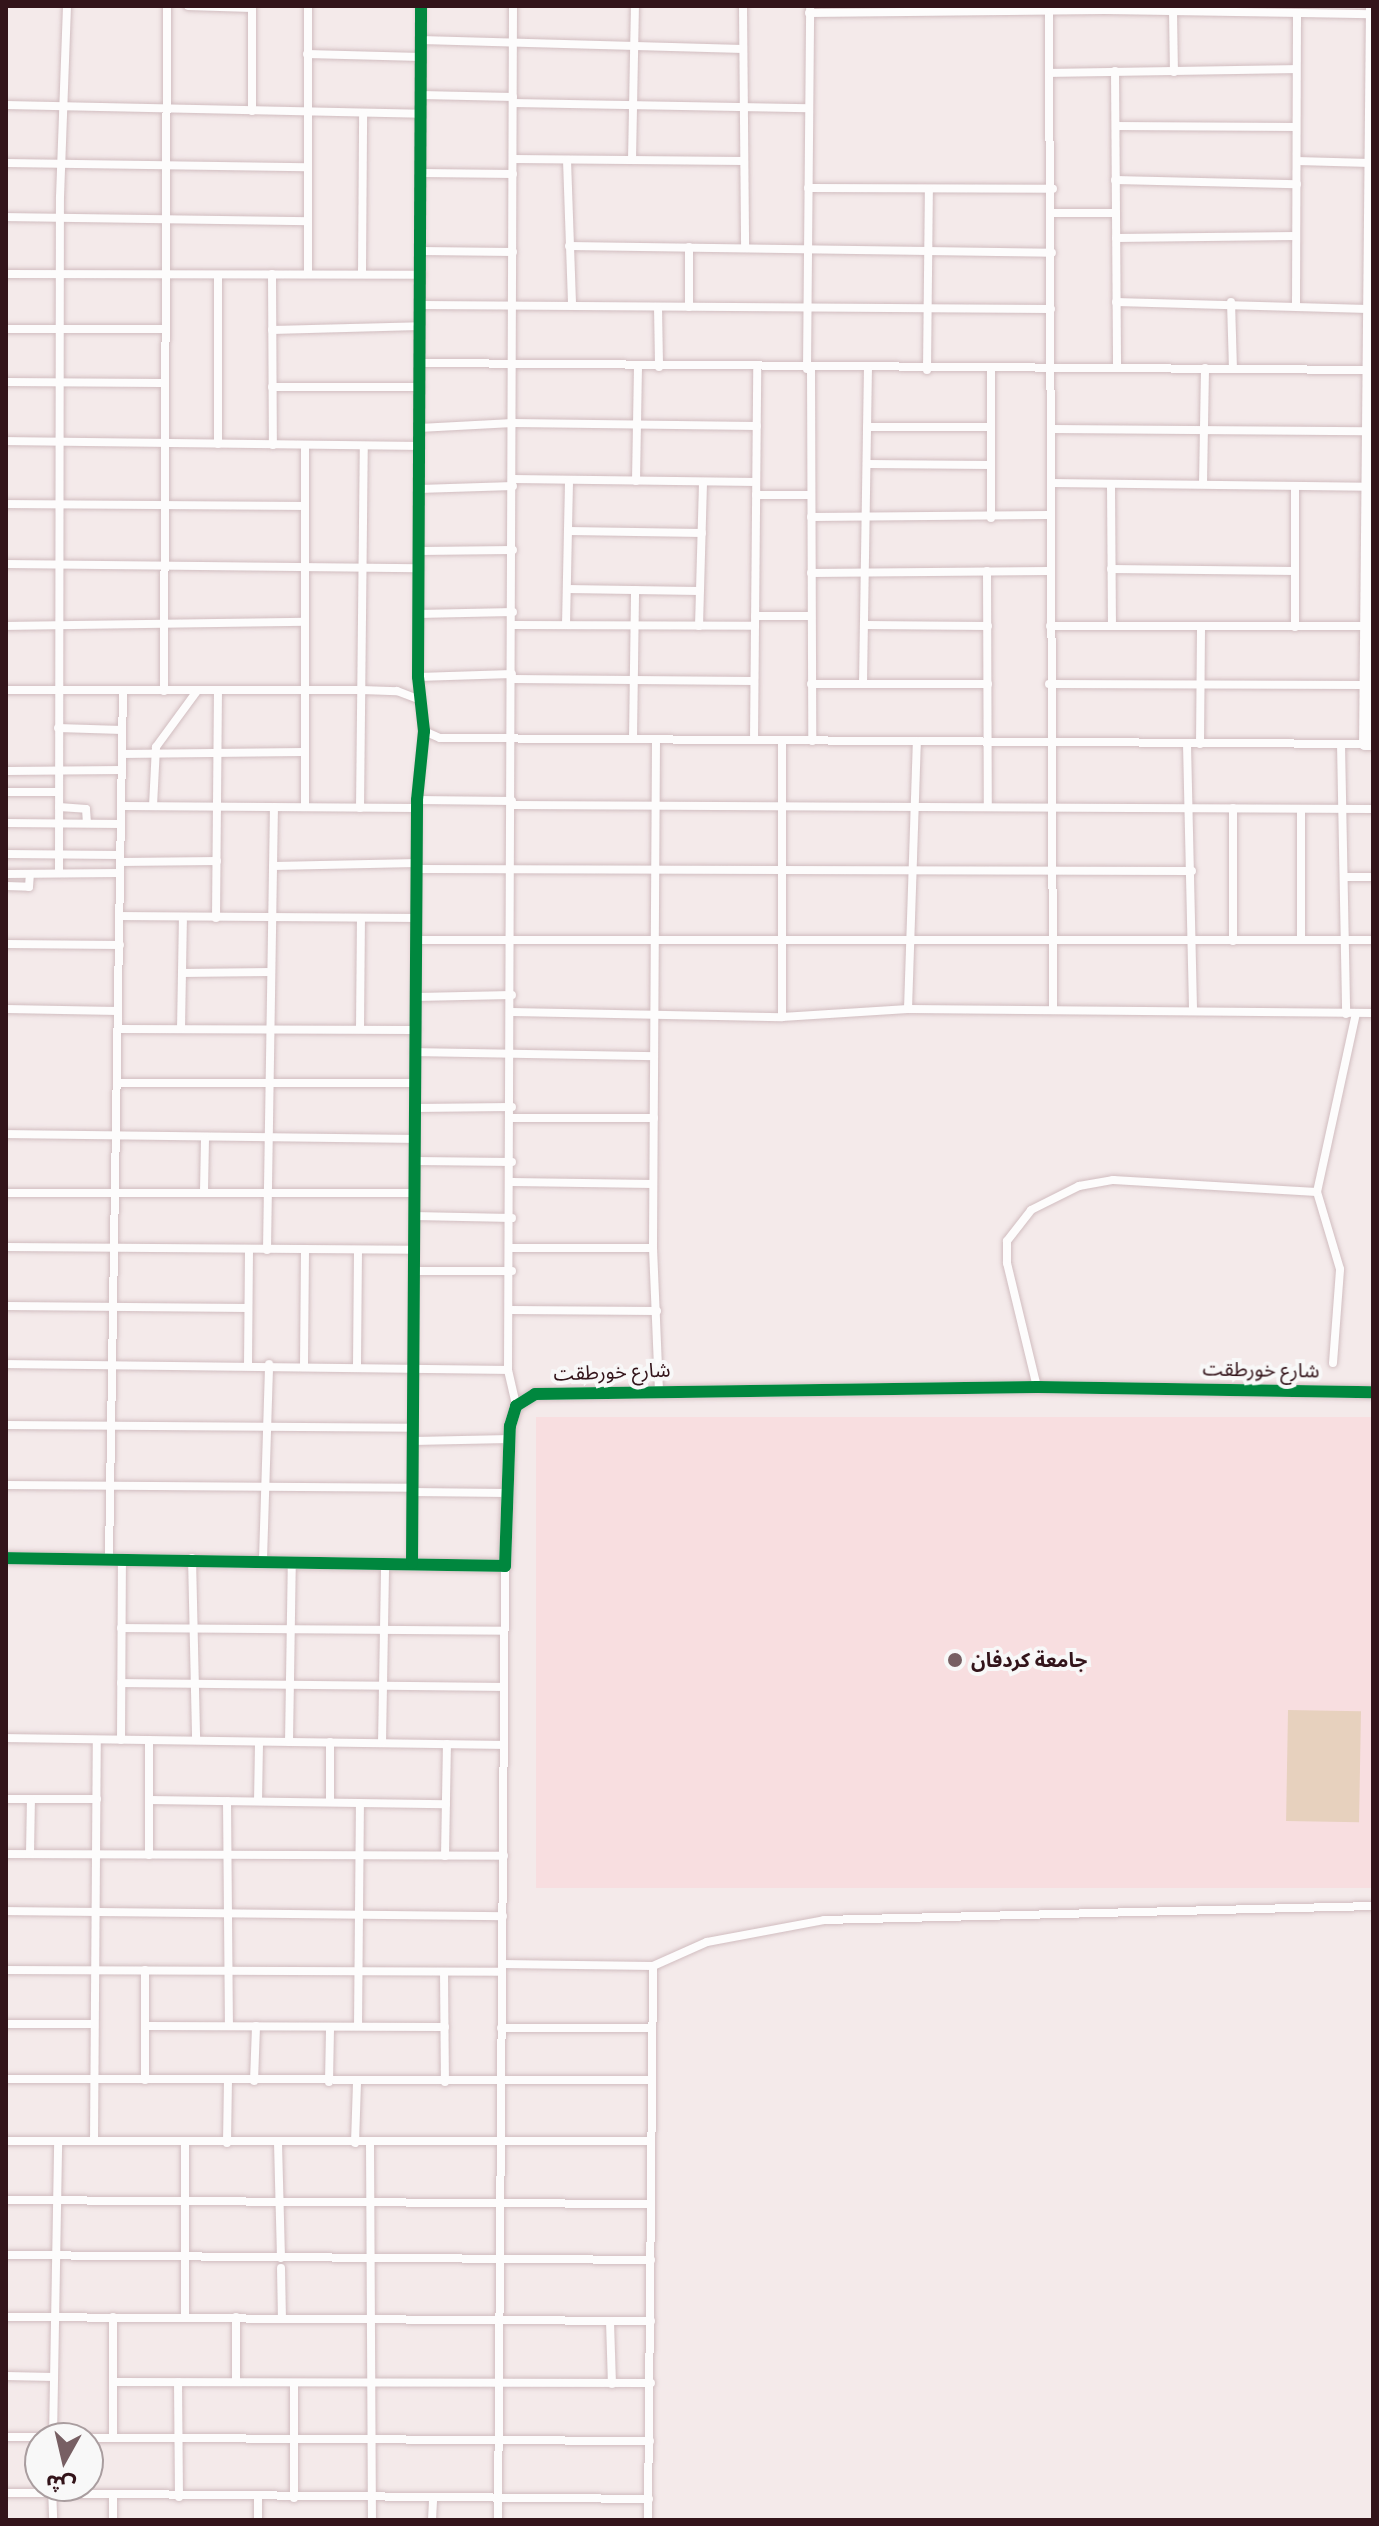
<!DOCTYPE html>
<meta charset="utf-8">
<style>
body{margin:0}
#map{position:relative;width:1379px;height:2526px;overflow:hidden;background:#f4eaea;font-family:"Roboto Condensed","Noto Sans Arabic",sans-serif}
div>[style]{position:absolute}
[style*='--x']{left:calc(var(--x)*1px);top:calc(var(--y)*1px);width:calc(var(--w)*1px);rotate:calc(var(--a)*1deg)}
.built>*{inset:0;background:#f8dee0;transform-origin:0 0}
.green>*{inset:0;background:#e7d1be;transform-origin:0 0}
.roads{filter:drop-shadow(0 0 2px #d1bdc0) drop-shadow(0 0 2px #d1bdc0)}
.street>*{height:8px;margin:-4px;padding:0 4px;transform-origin:4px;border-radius:4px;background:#fdfcfc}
.secondary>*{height:12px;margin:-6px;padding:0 6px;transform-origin:6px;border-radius:6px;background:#fdfcfc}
.cycleway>*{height:12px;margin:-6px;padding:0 6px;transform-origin:6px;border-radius:6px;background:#00873e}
.dots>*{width:22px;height:22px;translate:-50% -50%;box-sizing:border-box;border:4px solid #f8f8f8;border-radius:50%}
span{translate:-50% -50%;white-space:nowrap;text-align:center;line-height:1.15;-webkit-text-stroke:8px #f8f8f8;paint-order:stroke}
.street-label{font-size:20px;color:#33141a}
.poi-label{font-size:20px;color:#33141a;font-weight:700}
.left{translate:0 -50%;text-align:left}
.frame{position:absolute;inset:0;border:8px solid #33141a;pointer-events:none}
.north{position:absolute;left:24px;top:2422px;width:80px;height:80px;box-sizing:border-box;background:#f8f8f8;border:2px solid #a99d9f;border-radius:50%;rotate:188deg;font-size:22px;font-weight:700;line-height:32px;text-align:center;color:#33141a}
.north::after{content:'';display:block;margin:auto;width:28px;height:36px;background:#775f63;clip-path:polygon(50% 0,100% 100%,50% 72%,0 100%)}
</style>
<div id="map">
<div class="built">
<div style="left:1373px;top:1417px;width:471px;height:837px;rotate:90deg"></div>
</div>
<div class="green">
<div style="left:1288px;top:1710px;width:73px;height:111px;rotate:1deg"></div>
</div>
<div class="roads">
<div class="street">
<div style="--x:188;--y:6;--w:64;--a:1.8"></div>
<div style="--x:252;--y:6;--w:105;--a:90"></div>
<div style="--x:308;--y:6;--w:268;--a:90"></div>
<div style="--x:513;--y:6;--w:1364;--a:90.21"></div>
<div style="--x:508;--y:1370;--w:37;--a:77"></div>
<div style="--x:743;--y:6;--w:242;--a:89.5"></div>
<div style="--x:1173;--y:11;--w:61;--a:89.1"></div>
<div style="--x:809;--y:13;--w:296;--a:-0.6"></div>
<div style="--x:1105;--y:10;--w:267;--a:0.9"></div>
<div style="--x:1049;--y:13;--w:996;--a:89.77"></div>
<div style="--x:421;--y:40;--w:322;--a:1.6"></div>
<div style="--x:307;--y:54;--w:114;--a:1.5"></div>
<div style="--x:1115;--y:71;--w:295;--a:89.6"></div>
<div style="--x:1050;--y:73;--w:246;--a:-0.9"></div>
<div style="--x:421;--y:95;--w:92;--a:1.2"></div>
<div style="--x:513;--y:103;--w:296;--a:1"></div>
<div style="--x:6;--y:105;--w:415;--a:1.2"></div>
<div style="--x:1116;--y:126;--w:180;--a:0.3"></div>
<div style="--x:513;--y:159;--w:231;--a:0.5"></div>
<div style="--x:567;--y:160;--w:146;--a:88"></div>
<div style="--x:632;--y:160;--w:154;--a:-88.9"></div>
<div style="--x:1297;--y:161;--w:73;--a:1.6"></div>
<div style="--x:6;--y:163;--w:301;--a:0.8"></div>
<div style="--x:421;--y:173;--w:92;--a:0.6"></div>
<div style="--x:1115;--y:180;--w:182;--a:1.3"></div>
<div style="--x:808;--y:188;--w:245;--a:0.2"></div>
<div style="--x:1053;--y:213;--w:62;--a:0"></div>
<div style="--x:6;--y:217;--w:301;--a:0.8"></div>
<div style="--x:1116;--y:238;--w:180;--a:-0.6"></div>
<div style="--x:569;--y:246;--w:483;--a:0.8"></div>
<div style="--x:689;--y:247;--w:60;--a:90"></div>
<div style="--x:421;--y:251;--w:92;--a:0.6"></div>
<div style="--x:6;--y:274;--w:415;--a:0.1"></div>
<div style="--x:272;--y:274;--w:171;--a:89.7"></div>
<div style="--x:362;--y:274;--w:160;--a:-89.6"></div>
<div style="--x:218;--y:275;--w:169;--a:90"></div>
<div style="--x:1116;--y:302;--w:252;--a:1.6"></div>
<div style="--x:1231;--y:302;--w:66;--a:88.3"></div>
<div style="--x:420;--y:305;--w:631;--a:0.36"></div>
<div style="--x:1296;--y:305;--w:292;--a:-89.8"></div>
<div style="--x:658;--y:307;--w:60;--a:89"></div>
<div style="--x:6;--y:329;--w:156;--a:0"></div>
<div style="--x:272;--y:330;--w:148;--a:-1.5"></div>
<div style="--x:420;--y:363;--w:949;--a:0.42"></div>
<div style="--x:807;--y:369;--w:363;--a:-89.5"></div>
<div style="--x:811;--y:369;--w:372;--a:89.8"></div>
<div style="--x:927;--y:370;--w:181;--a:-89.4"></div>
<div style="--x:6;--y:382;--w:156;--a:0.4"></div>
<div style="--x:272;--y:387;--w:148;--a:0"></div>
<div style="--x:867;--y:427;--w:124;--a:0"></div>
<div style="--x:419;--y:428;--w:94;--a:-3"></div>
<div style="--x:513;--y:423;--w:244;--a:0.7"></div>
<div style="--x:1051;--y:429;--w:317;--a:0.4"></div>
<div style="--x:6;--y:441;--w:413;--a:0.7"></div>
<div style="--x:867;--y:464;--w:124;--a:0.5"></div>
<div style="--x:513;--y:479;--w:243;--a:0.7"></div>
<div style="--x:636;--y:481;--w:114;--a:-89"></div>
<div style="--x:1051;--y:483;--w:316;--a:0.7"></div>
<div style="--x:1203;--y:484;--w:116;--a:-89"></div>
<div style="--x:1111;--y:485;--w:141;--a:89.6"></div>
<div style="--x:419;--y:489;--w:94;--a:-1.8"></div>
<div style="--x:756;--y:495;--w:55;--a:0"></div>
<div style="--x:6;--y:504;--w:299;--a:0.4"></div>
<div style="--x:811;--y:517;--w:238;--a:-0.5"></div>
<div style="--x:991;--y:518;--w:150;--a:-90"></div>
<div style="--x:569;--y:531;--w:133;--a:0.9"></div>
<div style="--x:419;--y:551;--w:94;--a:-0.6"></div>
<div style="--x:6;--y:564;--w:413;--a:0.6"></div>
<div style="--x:1111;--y:569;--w:184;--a:0.6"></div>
<div style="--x:987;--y:571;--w:236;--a:89.8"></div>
<div style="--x:811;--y:573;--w:238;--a:-0.5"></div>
<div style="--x:567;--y:589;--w:132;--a:0.9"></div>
<div style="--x:418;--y:614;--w:95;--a:-1.2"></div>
<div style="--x:755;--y:616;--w:56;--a:0"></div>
<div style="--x:513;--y:625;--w:242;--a:0.2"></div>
<div style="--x:566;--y:625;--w:145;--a:-88.8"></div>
<div style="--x:865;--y:625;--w:123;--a:0.5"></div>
<div style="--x:6;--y:626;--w:297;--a:-0.8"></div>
<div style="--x:699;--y:626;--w:144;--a:-88.4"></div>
<div style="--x:1050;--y:626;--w:316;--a:0"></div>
<div style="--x:1295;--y:627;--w:140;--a:-90"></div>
<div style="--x:418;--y:677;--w:94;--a:-1.8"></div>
<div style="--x:512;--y:679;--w:242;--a:0.5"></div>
<div style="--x:811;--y:684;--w:177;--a:0"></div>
<div style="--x:863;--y:684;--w:314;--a:-89.1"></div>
<div style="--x:1049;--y:684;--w:317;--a:0.2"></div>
<div style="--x:6;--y:690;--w:356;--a:0"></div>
<div style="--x:362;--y:690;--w:35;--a:2"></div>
<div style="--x:397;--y:691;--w:22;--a:21"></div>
<div style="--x:164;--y:691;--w:685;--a:-89.75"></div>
<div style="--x:58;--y:728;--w:64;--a:1.8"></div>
<div style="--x:424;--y:731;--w:17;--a:24"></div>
<div style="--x:440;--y:738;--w:925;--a:0.37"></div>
<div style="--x:633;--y:739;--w:149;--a:-89.2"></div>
<div style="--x:656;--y:739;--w:509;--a:90.34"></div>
<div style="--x:653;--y:1248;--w:142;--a:87.6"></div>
<div style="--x:754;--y:740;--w:371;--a:-89.5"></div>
<div style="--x:782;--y:740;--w:277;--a:90"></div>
<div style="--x:1187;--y:744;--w:266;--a:88.7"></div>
<div style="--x:1200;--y:744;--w:116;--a:-89.5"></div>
<div style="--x:1341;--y:744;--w:270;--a:88.9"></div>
<div style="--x:122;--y:754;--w:181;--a:-0.6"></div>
<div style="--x:6;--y:771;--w:116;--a:-0.5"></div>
<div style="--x:6;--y:792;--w:53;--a:0"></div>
<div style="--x:417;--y:800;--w:95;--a:0.6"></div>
<div style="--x:512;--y:805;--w:861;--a:0.27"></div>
<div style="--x:121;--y:806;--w:296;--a:0.4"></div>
<div style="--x:153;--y:806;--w:59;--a:-87.1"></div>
<div style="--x:156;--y:747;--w:69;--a:-53.8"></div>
<div style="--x:59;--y:807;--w:27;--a:4"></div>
<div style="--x:86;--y:809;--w:14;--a:86"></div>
<div style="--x:305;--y:807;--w:362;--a:-90"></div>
<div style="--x:360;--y:808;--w:362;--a:-89.4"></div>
<div style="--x:6;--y:823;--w:115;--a:0.5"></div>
<div style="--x:6;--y:854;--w:114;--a:0.5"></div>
<div style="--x:120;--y:862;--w:97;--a:-0.6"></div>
<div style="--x:273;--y:866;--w:144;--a:-1.2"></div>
<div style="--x:417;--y:869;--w:775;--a:0.15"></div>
<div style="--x:59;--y:873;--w:676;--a:-89.92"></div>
<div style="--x:60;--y:197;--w:191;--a:-87.9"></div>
<div style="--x:6;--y:874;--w:114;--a:-0.5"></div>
<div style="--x:1344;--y:877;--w:29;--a:0"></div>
<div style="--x:6;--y:886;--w:23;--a:2"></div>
<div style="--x:29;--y:887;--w:13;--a:-86"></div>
<div style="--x:119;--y:916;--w:297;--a:0.4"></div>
<div style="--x:216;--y:918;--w:226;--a:-89.5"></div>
<div style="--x:416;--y:940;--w:957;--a:0"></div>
<div style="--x:1301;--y:940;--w:131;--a:-90"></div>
<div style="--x:1233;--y:941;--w:133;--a:-90"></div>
<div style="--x:6;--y:944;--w:114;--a:0.5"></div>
<div style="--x:182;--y:973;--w:89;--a:-0.6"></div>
<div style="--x:416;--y:997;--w:96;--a:-1.2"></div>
<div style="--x:6;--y:1009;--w:112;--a:1"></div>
<div style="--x:908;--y:1009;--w:268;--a:-88.1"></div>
<div style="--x:512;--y:1012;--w:270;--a:1.1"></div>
<div style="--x:782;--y:1017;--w:126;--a:-3.6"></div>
<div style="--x:908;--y:1009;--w:465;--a:0.5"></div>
<div style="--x:118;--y:1029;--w:298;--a:0.2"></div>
<div style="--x:181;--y:1029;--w:112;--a:-89"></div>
<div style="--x:360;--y:1029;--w:111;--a:-89.5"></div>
<div style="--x:415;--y:1052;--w:239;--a:1"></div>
<div style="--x:117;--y:1083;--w:298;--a:0"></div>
<div style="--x:415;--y:1108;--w:97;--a:-0.6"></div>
<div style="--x:512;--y:1118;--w:142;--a:0"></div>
<div style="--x:6;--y:1134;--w:409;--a:0.7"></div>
<div style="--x:416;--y:1161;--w:96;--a:0.6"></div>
<div style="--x:512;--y:1182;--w:141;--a:0.8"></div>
<div style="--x:204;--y:1191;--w:53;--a:-88.9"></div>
<div style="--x:6;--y:1193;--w:408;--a:0"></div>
<div style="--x:414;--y:1216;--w:98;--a:1.2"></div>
<div style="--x:6;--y:1247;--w:408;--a:0.4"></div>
<div style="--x:512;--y:1248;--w:141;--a:0"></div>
<div style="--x:267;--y:1250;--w:443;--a:-89.1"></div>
<div style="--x:414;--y:1271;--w:98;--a:0"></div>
<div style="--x:6;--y:1306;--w:242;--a:0.5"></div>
<div style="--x:511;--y:1310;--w:146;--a:0.4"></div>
<div style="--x:1333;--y:1363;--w:94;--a:-85.7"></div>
<div style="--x:1340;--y:1269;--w:80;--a:-106.6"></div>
<div style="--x:1317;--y:1192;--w:183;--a:-77.7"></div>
<div style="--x:6;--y:1364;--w:502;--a:0.68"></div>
<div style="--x:248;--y:1365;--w:115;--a:-89.5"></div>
<div style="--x:304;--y:1365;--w:115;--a:-89.5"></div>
<div style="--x:357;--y:1365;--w:115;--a:-89.5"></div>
<div style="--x:1037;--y:1387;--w:128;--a:-103.6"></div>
<div style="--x:1007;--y:1263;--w:22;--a:-90"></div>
<div style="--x:1007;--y:1241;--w:39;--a:-52"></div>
<div style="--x:1031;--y:1210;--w:54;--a:-26.6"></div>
<div style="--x:1079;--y:1186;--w:35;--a:-10"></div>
<div style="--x:1113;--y:1180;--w:204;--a:3.4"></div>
<div style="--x:6;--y:1425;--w:407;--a:0.4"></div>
<div style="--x:413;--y:1441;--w:97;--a:-1.2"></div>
<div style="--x:6;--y:1485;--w:406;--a:0.4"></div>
<div style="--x:412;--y:1492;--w:95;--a:0.6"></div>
<div style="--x:109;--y:1558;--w:868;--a:-89.08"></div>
<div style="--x:192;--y:1558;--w:182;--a:88.7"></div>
<div style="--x:263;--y:1559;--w:195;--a:-88.2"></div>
<div style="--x:412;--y:1563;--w:763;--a:-89.62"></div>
<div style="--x:417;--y:800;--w:69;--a:-84.2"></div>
<div style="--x:424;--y:731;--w:54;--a:-96.3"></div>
<div style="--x:418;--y:677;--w:671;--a:-89.74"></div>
<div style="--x:121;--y:1628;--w:383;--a:0.4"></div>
<div style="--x:121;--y:1683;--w:383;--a:0.6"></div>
<div style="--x:6;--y:1738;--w:498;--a:0.8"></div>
<div style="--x:121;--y:1740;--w:182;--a:-89.7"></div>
<div style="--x:149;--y:1740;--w:115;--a:90"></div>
<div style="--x:289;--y:1742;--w:181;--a:-89.1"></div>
<div style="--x:382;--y:1743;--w:180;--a:-89"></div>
<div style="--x:6;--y:1799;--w:91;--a:0"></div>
<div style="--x:149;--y:1800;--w:297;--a:0.8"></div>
<div style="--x:227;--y:1801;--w:225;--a:89.5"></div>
<div style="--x:258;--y:1801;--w:59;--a:-89"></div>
<div style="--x:330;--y:1802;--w:60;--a:-90"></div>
<div style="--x:6;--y:1854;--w:498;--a:0.2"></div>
<div style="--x:30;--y:1854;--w:55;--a:-89"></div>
<div style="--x:445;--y:1856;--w:112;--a:-89"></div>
<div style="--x:6;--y:1911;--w:497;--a:0.6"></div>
<div style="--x:502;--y:1964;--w:151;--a:0.8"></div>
<div style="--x:653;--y:1966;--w:59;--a:-24"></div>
<div style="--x:707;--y:1942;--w:119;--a:-10.6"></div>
<div style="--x:824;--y:1920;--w:549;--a:-1.46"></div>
<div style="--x:6;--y:1970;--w:496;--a:0.2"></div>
<div style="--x:444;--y:1972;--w:110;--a:89.5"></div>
<div style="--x:6;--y:2024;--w:88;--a:0"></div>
<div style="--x:145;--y:2026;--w:300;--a:0.2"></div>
<div style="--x:358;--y:2026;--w:223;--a:-89.5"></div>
<div style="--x:501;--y:2028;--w:151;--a:0"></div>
<div style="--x:6;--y:2079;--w:646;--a:0.09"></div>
<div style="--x:145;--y:2080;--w:110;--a:-90"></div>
<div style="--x:254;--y:2081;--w:55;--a:-87.9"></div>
<div style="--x:329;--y:2082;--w:54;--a:-88.9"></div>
<div style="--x:6;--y:2141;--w:645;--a:0"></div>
<div style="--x:94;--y:2141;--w:401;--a:-89.6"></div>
<div style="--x:227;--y:2143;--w:62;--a:-89.1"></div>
<div style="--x:278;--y:2143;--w:115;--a:88.5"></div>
<div style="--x:355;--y:2143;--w:61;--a:-88.1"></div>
<div style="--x:370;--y:2144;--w:376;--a:89.7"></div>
<div style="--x:6;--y:2200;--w:644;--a:0.36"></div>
<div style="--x:6;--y:2255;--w:645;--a:0.44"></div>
<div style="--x:281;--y:2268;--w:50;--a:88.9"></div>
<div style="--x:185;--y:2316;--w:174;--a:-90"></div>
<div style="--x:6;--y:2317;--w:645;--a:0.36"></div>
<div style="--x:236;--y:2317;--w:65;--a:90"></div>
<div style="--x:610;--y:2321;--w:63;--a:88.2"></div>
<div style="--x:6;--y:2376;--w:48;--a:1.2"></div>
<div style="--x:113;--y:2382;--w:538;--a:0.11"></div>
<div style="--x:178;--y:2382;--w:115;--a:89.5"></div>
<div style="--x:6;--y:2437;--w:644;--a:0.36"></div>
<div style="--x:53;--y:2438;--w:297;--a:-89"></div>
<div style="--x:113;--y:2438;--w:121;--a:-90"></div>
<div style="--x:52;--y:2486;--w:34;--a:88"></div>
<div style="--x:6;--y:2493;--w:643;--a:0.53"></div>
<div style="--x:294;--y:2498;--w:115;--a:-90"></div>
<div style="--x:113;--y:2520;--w:24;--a:-90"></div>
<div style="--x:258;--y:2520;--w:23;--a:-90"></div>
<div style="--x:432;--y:2520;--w:22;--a:-87"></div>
<div style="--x:498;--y:2520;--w:954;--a:-89.58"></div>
<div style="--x:648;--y:2520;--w:554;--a:-89.48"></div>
</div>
<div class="secondary">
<div style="--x:1372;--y:6;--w:738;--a:90.54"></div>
<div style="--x:1365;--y:744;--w:8;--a:0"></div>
<div style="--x:6;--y:1558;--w:499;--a:0.9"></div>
<div style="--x:505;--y:1566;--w:140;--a:-88"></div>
<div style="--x:510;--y:1426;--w:21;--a:-73"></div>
<div style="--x:516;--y:1406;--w:22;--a:-32"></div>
<div style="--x:535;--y:1394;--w:502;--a:-0.8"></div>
<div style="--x:1037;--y:1387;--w:336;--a:0.9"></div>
</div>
</div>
<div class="cycleway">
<div style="--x:6;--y:1558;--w:499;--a:0.9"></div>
<div style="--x:505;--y:1566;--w:140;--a:-88"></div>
<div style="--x:510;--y:1426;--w:21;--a:-73"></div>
<div style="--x:516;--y:1406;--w:22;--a:-32"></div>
<div style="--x:535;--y:1394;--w:502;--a:-0.8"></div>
<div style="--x:1037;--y:1387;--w:336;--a:0.9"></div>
<div style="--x:412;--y:1563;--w:763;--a:-89.62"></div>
<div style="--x:417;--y:800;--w:69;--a:-84.2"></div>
<div style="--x:424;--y:731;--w:54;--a:-96.3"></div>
<div style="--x:418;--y:677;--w:671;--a:-89.74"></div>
</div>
<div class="dots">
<div style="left:955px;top:1660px;background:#775f63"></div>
</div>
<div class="street-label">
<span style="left:1261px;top:1370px;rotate:1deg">شارع خورطقت</span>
<span style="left:612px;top:1372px;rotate:-2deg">شارع خورطقت</span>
</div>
<div class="poi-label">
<span class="left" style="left:971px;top:1660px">جامعة كردفان</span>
</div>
<div class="frame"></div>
<div class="north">ش</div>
</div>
